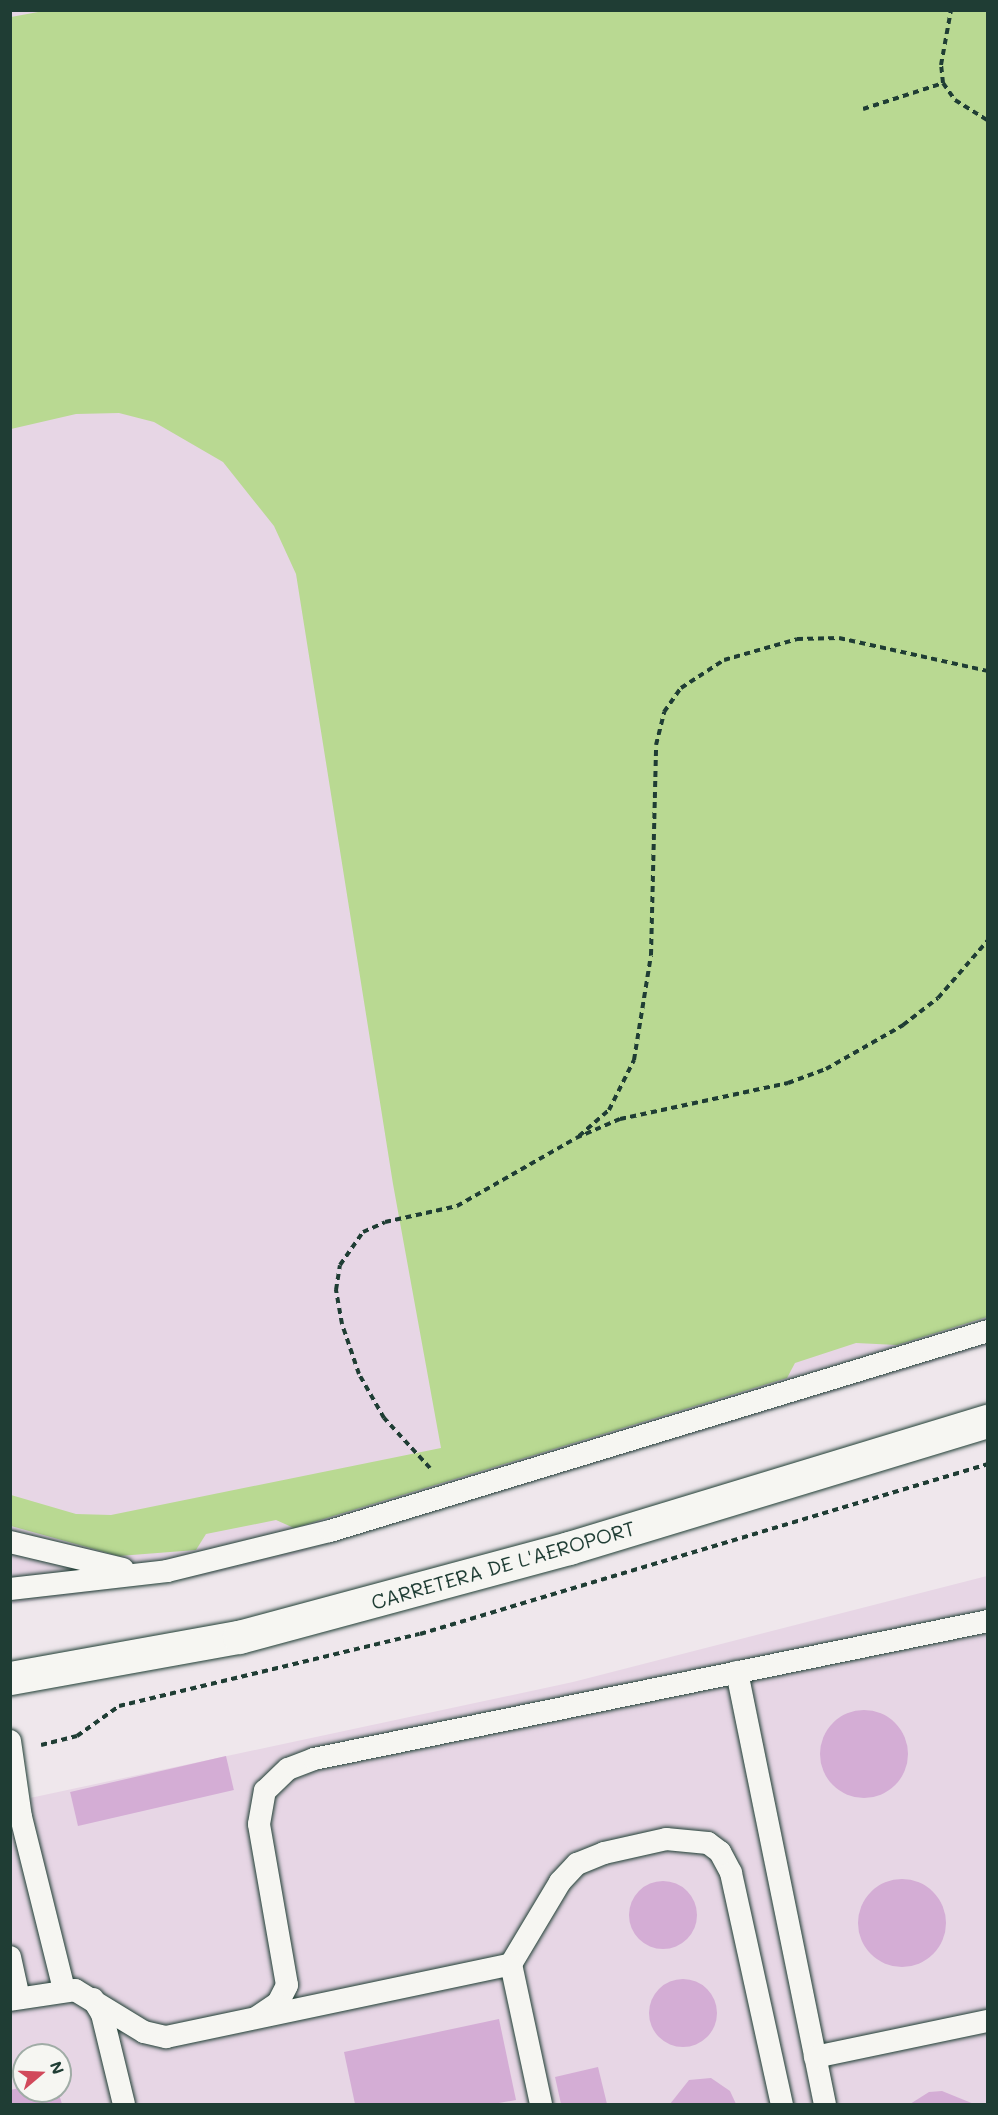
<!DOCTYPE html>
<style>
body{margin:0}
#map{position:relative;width:998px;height:2115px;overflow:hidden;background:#efe7ec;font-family:Mali,sans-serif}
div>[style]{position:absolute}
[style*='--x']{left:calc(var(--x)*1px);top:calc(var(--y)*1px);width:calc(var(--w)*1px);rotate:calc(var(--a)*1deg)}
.built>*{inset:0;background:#e7d6e5}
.green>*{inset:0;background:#b9d992}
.building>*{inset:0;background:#d4add5;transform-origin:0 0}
.round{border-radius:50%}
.path>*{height:4px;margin-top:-2px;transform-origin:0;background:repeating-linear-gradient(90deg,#1f3d34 0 6px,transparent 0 10.5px)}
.roads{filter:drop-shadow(0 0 2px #1f3d34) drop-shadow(0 0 2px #1f3d34)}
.lane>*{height:22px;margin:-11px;padding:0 11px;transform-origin:11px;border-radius:11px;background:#f6f6f2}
.secondary>*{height:33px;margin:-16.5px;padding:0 16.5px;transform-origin:16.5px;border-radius:16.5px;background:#f6f6f2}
span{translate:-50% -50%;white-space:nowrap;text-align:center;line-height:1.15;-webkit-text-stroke:6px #f6f6f2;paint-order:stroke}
.street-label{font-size:20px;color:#1f3d34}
.frame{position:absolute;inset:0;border:12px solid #1f3d34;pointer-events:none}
.north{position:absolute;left:12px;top:2043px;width:60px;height:60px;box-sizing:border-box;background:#f6f6f2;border:2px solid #a0aca6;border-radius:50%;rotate:71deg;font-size:16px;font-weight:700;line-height:24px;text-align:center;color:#1f3d34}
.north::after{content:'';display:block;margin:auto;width:21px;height:27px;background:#d1495b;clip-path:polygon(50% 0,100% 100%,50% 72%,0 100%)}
</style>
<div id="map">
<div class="built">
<div style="clip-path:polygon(10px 11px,987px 11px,987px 1346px,293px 1555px,193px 1578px,11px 1604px)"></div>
<div style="clip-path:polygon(evenodd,987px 1576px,987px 2104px,11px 2104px,10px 1797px,30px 1798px,573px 1682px,987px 1576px,24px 2055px,60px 2055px,60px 2091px,24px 2091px,24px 2055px)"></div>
</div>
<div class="green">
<div style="clip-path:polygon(49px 10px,987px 11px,987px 1317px,897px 1345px,856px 1343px,795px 1363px,787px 1378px,294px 1528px,276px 1520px,206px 1534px,196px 1550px,119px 1556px,11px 1526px,11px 1495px,76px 1514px,111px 1515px,441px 1448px,393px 1184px,296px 574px,274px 526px,223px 462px,154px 422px,119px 413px,76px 414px,11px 429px,11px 17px)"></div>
</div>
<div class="building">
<div class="round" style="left:820px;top:1710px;width:88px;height:88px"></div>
<div style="left:226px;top:1756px;width:35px;height:160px;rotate:77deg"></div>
<div class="round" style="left:858px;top:1879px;width:88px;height:88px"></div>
<div class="round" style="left:629px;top:1881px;width:68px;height:68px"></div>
<div class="round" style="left:649px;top:1979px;width:68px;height:68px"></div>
<div style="clip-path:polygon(499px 2019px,516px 2100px,493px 2104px,355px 2104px,344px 2052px)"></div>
<div style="clip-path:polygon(598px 2067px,607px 2104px,561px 2104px,555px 2077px)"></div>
<div style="clip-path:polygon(711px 2078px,730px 2091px,736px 2104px,670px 2104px,689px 2080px)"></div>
<div style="clip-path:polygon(24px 2087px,24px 2091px,58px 2091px,62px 2104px,10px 2104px,10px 2090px)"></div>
<div style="clip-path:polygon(942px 2091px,974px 2104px,910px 2104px,929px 2092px)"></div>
</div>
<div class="path">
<div style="--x:943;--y:83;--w:21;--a:55"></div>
<div style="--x:955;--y:100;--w:39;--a:32"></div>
<div style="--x:863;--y:109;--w:84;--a:-18"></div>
<div style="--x:943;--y:83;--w:18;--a:-96"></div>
<div style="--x:941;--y:65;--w:56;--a:-79.7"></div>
<div style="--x:579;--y:1136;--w:40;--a:-41"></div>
<div style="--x:609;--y:1110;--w:56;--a:-63.4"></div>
<div style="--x:634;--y:1060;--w:106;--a:-80.8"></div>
<div style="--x:651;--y:955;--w:210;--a:-88.6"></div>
<div style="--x:656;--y:745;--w:34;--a:-76"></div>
<div style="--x:664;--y:712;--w:29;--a:-55"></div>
<div style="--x:681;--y:688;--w:51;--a:-33.1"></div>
<div style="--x:724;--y:660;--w:76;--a:-16"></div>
<div style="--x:797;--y:639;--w:42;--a:-1.4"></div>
<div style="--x:839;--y:638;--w:153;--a:12.5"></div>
<div style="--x:430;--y:1468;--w:68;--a:-132.6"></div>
<div style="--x:384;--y:1418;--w:51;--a:-119.6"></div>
<div style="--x:359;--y:1374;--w:53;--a:-108.8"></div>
<div style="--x:342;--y:1324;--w:35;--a:-100"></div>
<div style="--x:336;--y:1290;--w:25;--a:-81"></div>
<div style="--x:340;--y:1265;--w:40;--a:-55.1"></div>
<div style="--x:363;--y:1232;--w:24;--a:-24"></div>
<div style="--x:385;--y:1222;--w:74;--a:-12.5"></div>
<div style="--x:457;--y:1206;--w:137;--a:-29.7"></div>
<div style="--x:576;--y:1138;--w:48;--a:-23.4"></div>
<div style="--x:620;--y:1119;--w:172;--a:-12.1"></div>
<div style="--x:788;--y:1083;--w:40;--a:-20.2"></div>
<div style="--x:826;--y:1069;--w:89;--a:-29.7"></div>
<div style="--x:903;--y:1025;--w:44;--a:-37.6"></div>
<div style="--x:938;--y:998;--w:77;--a:-49.2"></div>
<div style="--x:41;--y:1745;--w:37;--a:-14"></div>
<div style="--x:77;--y:1736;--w:52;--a:-35.5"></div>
<div style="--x:119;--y:1706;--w:309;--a:-13.5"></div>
<div style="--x:420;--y:1634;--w:593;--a:-16.66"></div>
</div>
<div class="roads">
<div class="lane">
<div style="--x:10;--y:1542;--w:116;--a:13.4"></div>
<div style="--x:10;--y:1589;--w:158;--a:-6.5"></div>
<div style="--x:167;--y:1571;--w:168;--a:-13.8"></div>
<div style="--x:330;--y:1531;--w:688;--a:-16.91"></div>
<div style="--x:737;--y:1672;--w:441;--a:78.5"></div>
<div style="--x:10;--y:1741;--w:77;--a:81.8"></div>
<div style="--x:21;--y:1817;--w:178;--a:76"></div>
<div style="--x:10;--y:1957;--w:42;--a:77.6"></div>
<div style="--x:511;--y:1964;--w:96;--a:-59.1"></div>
<div style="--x:560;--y:1882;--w:25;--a:-47"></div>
<div style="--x:577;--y:1864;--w:29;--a:-22"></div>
<div style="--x:604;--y:1853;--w:64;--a:-12.7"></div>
<div style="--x:666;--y:1839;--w:42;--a:5.4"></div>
<div style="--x:708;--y:1843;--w:15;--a:37"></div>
<div style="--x:720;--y:1852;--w:24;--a:62"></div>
<div style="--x:731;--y:1873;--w:237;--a:77.6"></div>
<div style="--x:93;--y:1999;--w:17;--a:59"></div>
<div style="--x:102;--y:2014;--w:93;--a:76.3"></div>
<div style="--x:10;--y:2000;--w:66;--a:-8.7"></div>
<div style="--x:75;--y:1990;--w:81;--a:31.3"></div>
<div style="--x:144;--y:2032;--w:23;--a:13"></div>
<div style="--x:166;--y:2037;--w:353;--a:-11.9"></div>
<div style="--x:511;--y:1964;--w:143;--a:77.9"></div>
<div style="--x:257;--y:2017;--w:25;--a:-34"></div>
<div style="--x:278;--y:2003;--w:20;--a:-63"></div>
<div style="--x:287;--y:1985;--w:163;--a:-99.9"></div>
<div style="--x:259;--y:1824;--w:34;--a:-80"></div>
<div style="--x:265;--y:1791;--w:32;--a:-44"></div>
<div style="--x:288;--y:1769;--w:28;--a:-21"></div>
<div style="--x:314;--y:1759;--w:688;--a:-11.57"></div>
<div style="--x:815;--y:2057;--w:177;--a:-11.8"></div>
</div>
<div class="secondary">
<div style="--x:10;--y:1678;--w:233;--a:-10.2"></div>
<div style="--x:239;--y:1637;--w:342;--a:-15.1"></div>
<div style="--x:569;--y:1548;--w:438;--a:-16.9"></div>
</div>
</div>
<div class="street-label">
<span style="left:503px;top:1565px;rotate:-16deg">CARRETERA DE L'AEROPORT</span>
</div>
<div class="frame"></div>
<div class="north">N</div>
</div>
